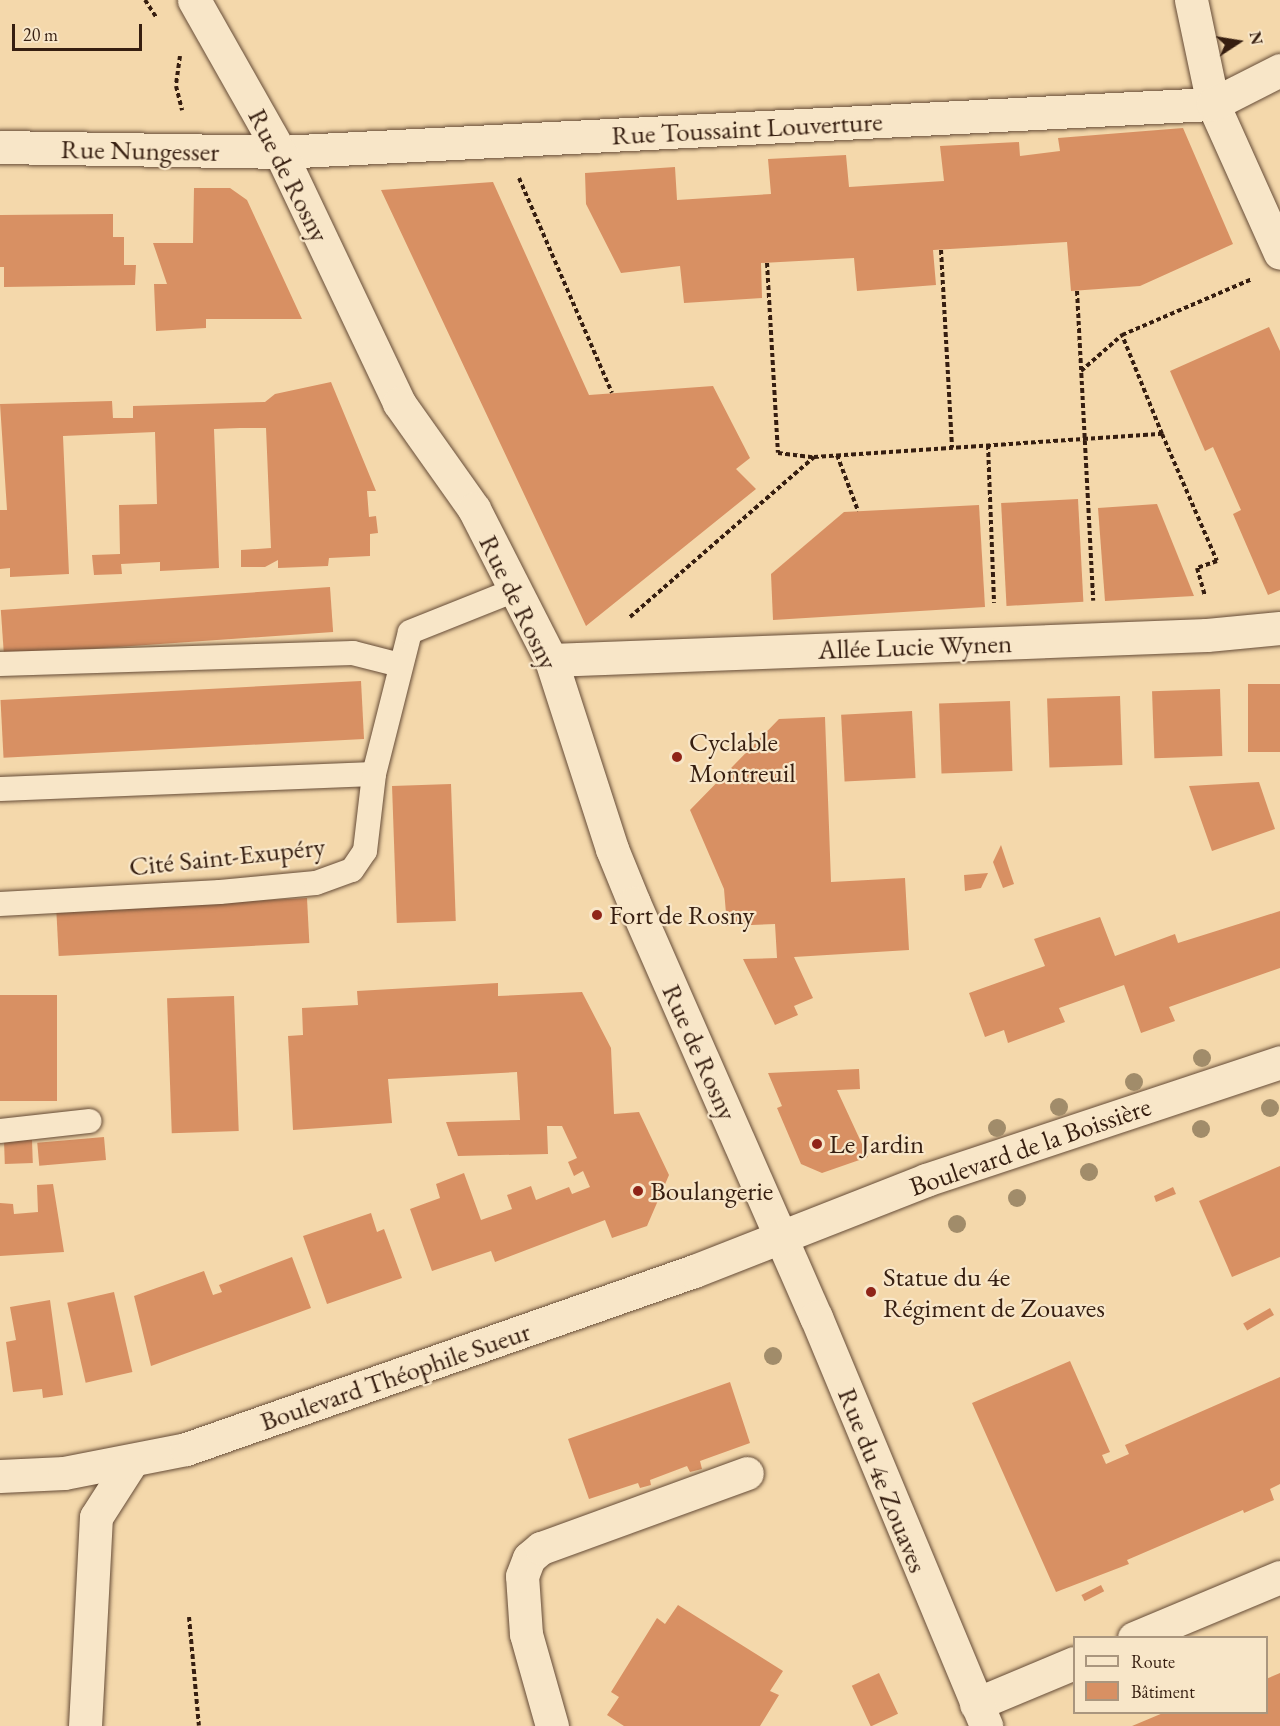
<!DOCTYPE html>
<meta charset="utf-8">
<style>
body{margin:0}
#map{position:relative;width:1280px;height:1726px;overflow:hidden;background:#f4d8ab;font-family:"EB Garamond",serif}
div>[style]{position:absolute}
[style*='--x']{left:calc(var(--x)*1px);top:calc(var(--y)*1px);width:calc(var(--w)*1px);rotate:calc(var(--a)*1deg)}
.building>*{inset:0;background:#d89063;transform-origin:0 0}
.path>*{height:4px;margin-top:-2px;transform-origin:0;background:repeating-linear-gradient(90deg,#361e10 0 4.5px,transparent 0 7.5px)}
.roads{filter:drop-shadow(0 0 2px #664c37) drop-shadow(0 0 2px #664c37)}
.service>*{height:24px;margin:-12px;padding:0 12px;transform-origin:12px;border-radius:12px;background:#f8e6c8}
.pedestrian>*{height:33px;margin:-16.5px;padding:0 16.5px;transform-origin:16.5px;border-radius:16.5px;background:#f8e6c8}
.minor>*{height:33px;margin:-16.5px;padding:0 16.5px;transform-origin:16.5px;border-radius:16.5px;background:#f8e6c8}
.secondary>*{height:33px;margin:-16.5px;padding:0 16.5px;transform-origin:16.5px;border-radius:16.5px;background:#f8e6c8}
.trees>*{width:18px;height:18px;margin:-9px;border-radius:50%;background:#a18c6a}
.dots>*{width:16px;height:16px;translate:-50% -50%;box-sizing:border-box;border:3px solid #f8e6c8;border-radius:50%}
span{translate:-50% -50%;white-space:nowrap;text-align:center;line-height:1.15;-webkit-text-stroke:4.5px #f8e6c8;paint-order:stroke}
.street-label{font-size:27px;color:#361e10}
.poi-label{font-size:27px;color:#361e10}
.left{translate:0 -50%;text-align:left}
.legend{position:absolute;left:1073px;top:1636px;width:195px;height:78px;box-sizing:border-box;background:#f8e6c8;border:2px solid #aa967e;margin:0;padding:8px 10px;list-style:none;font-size:18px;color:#361e10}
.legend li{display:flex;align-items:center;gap:12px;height:30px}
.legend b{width:30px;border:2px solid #aa967e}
.north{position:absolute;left:1208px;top:12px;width:60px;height:60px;-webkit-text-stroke:4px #f8e6c8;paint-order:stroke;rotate:78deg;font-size:16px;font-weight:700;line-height:24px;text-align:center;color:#361e10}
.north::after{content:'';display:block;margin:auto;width:21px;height:27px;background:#361e10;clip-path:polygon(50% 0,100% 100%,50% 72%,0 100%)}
.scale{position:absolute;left:12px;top:24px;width:130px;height:27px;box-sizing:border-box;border:3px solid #361e10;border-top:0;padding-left:8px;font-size:18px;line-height:21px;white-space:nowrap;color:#361e10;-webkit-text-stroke:4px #f8e6c8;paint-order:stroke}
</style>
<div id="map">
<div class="building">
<div style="clip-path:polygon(1183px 128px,1233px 244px,1140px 286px,1071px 291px,1067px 242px,933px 250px,936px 285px,857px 291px,854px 258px,761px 263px,762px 298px,684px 303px,680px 266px,621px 273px,586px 204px,585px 173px,675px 167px,677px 200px,771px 194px,768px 159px,846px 155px,849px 187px,944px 181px,940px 146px,1019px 142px,1020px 156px,1060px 151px,1058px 138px)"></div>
<div style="clip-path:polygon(493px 182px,589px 395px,713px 386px,750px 458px,736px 469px,756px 489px,586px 626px,381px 190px)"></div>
<div style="clip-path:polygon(194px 188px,230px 188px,247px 200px,302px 319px,206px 319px,206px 328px,156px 331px,154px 284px,167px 284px,153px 243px,193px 243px)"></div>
<div style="clip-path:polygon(113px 214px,113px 237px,124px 237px,124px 265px,136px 265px,135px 285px,4px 287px,4px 267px,0 267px,0 215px)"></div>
<div style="clip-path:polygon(1269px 327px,1280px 351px,1280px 590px,1268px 595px,1233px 514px,1241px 510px,1213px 447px,1205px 451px,1170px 371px)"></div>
<div style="clip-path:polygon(331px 382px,376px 491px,367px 491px,369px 517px,376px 516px,378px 533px,370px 534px,370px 556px,329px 558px,328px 566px,278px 568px,278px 560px,265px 567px,241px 567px,241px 550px,271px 548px,266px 428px,240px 428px,214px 429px,219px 568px,160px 571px,160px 562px,121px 564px,122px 574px,94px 575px,92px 555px,120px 554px,119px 505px,157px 504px,155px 432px,63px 436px,69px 574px,10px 577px,10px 568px,0 569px,0 510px,7px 510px,0 404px,112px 401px,113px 418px,133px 418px,133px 406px,265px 402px,275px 394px)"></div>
<div style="left:1078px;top:499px;width:103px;height:77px;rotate:87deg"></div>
<div style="clip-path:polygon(1157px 504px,1194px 596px,1105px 601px,1098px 508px)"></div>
<div style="clip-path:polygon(979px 505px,985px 607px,773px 620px,771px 574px,844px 512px)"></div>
<div style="left:330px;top:587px;width:45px;height:330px;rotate:86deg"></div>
<div style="left:361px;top:681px;width:58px;height:361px;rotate:87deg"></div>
<div style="left:1280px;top:684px;width:68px;height:32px;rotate:90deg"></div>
<div style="left:1220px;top:689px;width:67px;height:68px;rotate:88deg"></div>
<div style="left:1120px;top:696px;width:69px;height:73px;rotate:88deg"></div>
<div style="left:1010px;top:701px;width:70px;height:71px;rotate:88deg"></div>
<div style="left:912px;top:711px;width:67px;height:71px;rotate:87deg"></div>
<div style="clip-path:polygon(825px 717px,831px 882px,905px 878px,909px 950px,794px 957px,813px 998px,794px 1006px,798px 1015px,775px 1025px,743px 959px,777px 958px,775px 924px,727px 926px,724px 889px,690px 810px,779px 719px)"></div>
<div style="clip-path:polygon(1259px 782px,1275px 829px,1212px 851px,1189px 786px)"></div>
<div style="left:451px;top:784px;width:137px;height:59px;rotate:88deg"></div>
<div style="clip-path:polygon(1001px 845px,1014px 884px,1003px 888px,993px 862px)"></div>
<div style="clip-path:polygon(988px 873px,981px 888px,965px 891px,964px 875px)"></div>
<div style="left:307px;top:898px;width:45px;height:251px;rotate:87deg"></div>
<div style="clip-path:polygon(1280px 911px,1280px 968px,1169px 1007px,1175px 1021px,1141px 1033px,1124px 985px,1059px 1008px,1065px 1022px,1008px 1043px,1004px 1030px,985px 1037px,969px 993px,1045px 966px,1034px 939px,1100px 917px,1115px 956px,1175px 934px,1178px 943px)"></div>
<div style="clip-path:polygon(498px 983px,498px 996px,582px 992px,611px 1048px,614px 1114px,639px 1112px,669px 1175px,647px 1226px,612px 1238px,605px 1220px,495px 1262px,491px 1251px,432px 1271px,410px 1209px,440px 1198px,436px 1184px,464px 1173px,481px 1220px,512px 1209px,507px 1195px,531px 1186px,536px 1200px,569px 1187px,572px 1194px,590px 1187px,583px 1171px,574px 1176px,568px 1162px,577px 1158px,562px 1126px,547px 1126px,548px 1154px,458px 1156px,446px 1122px,520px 1120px,517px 1072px,388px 1079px,392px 1123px,293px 1130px,288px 1036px,303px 1035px,302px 1008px,358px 1005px,357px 991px)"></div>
<div style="left:0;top:995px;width:57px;height:106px"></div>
<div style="left:234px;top:996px;width:135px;height:67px;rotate:88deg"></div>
<div style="clip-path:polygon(859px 1069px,860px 1089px,837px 1090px,868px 1157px,822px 1173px,801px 1164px,777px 1108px,782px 1106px,768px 1073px)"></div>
<div style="left:104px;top:1137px;width:23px;height:67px;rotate:85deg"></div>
<div style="left:32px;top:1140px;width:23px;height:28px;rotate:88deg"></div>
<div style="clip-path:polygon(1280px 1166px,1280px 1257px,1232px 1277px,1199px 1201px)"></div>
<div style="clip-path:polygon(53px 1184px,64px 1252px,0 1256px,0 1203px,13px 1204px,14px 1214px,38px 1212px,37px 1185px)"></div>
<div style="clip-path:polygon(1173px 1187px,1176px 1194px,1156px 1202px,1154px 1196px)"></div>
<div style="clip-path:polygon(371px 1213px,377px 1232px,384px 1229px,402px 1278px,327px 1304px,303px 1236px)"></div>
<div style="clip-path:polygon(292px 1257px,311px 1308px,151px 1366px,134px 1296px,204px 1271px,213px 1295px,222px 1292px,219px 1285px)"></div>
<div style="left:114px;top:1292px;width:82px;height:48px;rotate:77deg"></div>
<div style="clip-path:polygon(50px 1300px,63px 1395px,43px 1398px,42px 1389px,13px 1392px,6px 1342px,16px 1340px,10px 1307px)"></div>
<div style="left:1270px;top:1308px;width:8px;height:31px;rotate:60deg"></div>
<div style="clip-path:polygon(1070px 1361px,1110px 1452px,1102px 1455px,1106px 1464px,1129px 1454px,1125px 1445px,1280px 1377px,1280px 1484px,1270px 1489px,1274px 1500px,1244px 1513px,1243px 1510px,1127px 1560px,1129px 1564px,1056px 1592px,972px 1403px)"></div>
<div style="clip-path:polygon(730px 1382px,750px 1443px,700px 1461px,702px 1469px,690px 1472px,687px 1466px,650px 1480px,651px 1485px,640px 1488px,638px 1483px,589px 1499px,568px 1439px)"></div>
<div style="left:1101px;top:1585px;width:7px;height:22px;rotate:63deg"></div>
<div style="clip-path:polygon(678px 1605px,783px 1671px,770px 1691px,779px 1695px,760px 1726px,624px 1726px,607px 1715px,619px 1697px,611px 1692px,657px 1618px,665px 1624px)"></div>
<div style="left:879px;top:1673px;width:45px;height:30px;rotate:65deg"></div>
<div style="clip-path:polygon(1280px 1673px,1280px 1726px,1132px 1726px,1163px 1713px,1266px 1713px,1266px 1679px)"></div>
</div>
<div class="path">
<div style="--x:145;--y:0;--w:20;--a:57"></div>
<div style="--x:180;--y:56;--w:30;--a:98"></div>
<div style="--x:176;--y:86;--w:25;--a:76"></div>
<div style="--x:519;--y:178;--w:234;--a:66.6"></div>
<div style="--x:941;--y:250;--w:198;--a:86.8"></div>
<div style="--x:767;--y:263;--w:190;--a:86.7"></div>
<div style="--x:778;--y:453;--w:35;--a:7"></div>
<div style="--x:1077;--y:291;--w:310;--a:87"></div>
<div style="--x:1081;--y:371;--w:55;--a:-41.3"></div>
<div style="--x:1162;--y:434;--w:107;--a:-112"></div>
<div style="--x:1122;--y:335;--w:142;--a:-23.3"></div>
<div style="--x:988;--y:445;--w:158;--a:87.8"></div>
<div style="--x:837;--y:455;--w:60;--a:69.4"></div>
<div style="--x:630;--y:617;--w:244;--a:-41"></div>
<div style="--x:814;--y:457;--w:349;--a:-3.8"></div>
<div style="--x:1162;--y:434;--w:138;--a:66.6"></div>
<div style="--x:1217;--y:561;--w:21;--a:161"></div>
<div style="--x:1197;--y:568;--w:29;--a:74"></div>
<div style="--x:189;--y:1617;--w:109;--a:84.8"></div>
</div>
<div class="roads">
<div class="service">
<div style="--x:0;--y:664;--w:353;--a:-1.8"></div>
<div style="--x:353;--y:653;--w:49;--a:14.3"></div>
<div style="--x:0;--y:789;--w:374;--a:-2.3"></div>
<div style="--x:0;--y:904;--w:220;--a:-3.1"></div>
<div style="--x:220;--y:892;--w:96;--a:-5.4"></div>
<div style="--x:316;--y:883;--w:38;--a:-20"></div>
<div style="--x:352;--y:870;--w:23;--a:-56"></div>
<div style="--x:365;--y:851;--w:78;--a:-83.3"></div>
<div style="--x:374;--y:774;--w:146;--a:-75.8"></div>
<div style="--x:410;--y:632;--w:113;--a:-21.8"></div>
<div style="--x:0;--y:1131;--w:90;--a:-6.4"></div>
</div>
<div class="pedestrian">
<div style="--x:551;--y:660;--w:656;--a:-2.18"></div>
<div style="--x:1207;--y:635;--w:73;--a:-5.5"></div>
</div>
<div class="minor">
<div style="--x:1191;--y:0;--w:106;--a:78.1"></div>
<div style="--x:1213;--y:104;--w:163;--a:65.8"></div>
<div style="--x:0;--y:147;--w:280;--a:1"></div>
<div style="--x:280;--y:152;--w:934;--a:-2.95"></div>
<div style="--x:1213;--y:104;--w:75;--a:-26.9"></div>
<div style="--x:1134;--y:1638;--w:158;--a:-22.7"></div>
<div style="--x:976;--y:1704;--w:106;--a:-22.7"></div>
<div style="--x:85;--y:1726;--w:209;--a:-87"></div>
<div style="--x:96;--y:1517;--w:67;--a:-57.3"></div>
<div style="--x:552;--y:1726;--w:96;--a:-105.8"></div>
<div style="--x:526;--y:1634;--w:58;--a:-93.9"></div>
<div style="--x:522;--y:1576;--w:19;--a:-69"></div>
<div style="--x:529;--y:1558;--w:16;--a:-40"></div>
<div style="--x:541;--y:1548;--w:219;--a:-20"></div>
</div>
<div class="secondary">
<div style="--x:194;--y:0;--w:175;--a:60.5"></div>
<div style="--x:280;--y:152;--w:278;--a:64.6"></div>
<div style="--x:399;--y:403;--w:130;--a:54.7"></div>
<div style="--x:474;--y:509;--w:169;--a:63"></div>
<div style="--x:551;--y:660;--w:199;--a:72.1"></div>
<div style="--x:612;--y:849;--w:58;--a:67.8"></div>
<div style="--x:634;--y:903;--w:452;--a:66.3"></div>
<div style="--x:816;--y:1317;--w:443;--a:67.4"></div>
<div style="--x:0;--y:1476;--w:64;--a:-2.7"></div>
<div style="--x:64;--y:1473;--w:124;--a:-11.1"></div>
<div style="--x:186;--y:1449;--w:538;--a:-19.31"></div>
<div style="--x:694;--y:1271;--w:249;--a:-21.4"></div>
<div style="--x:926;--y:1180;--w:373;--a:-18.4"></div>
</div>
</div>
<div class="trees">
<div style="left:1202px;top:1058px"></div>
<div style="left:1134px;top:1082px"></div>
<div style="left:1059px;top:1107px"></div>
<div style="left:1270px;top:1108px"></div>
<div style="left:997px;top:1128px"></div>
<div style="left:1201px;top:1129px"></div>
<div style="left:1089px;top:1172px"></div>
<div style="left:1017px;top:1198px"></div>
<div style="left:957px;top:1224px"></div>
<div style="left:773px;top:1356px"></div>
</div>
<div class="dots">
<div style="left:677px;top:757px;background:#8f2418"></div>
<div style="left:597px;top:915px;background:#8f2418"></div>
<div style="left:817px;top:1144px;background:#8f2418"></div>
<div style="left:638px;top:1191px;background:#8f2418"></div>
<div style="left:871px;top:1292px;background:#8f2418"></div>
</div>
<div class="street-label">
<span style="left:747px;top:128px;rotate:-3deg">Rue Toussaint Louverture</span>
<span style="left:140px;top:150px;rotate:1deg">Rue Nungesser</span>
<span style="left:289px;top:175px;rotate:63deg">Rue de Rosny</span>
<span style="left:519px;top:602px;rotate:64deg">Rue de Rosny</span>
<span style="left:915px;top:646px;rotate:-2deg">Allée Lucie Wynen</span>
<span style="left:227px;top:856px;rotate:-6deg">Cité Saint-Exupéry</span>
<span style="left:700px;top:1052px;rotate:66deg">Rue de Rosny</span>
<span style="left:1030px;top:1146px;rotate:-19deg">Boulevard de la Boissière</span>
<span style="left:395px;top:1376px;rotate:-19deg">Boulevard Théophile Sueur</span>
<span style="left:883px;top:1480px;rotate:68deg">Rue du 4e Zouaves</span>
</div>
<div class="poi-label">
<span class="left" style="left:689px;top:757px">Cyclable<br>Montreuil</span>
<span class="left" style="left:609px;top:915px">Fort de Rosny</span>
<span class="left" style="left:829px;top:1144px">Le Jardin</span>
<span class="left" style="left:650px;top:1191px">Boulangerie</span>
<span class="left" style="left:883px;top:1292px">Statue du 4e<br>Régiment de Zouaves</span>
</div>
<ul class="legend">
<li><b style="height:8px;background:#f8e6c8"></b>Route</li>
<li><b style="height:16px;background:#d89063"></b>Bâtiment</li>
</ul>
<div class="north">N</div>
<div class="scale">20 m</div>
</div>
